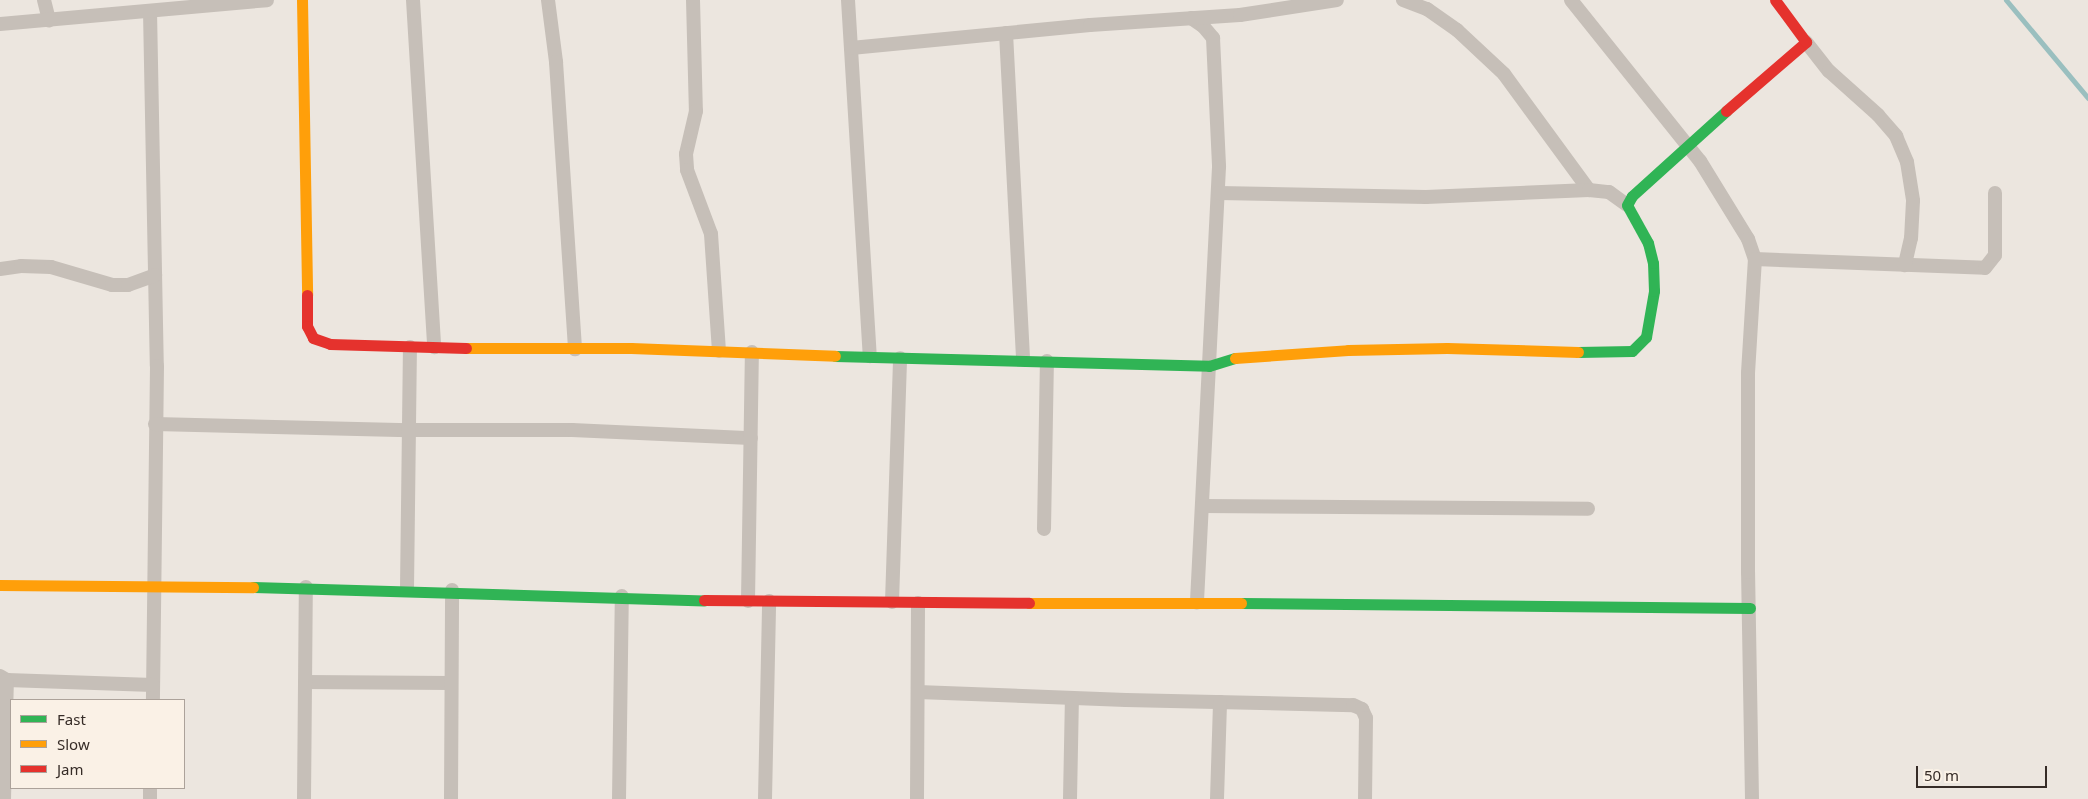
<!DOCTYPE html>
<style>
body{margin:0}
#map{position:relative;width:2088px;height:799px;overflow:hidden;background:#ece6df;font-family:"Noto Sans",sans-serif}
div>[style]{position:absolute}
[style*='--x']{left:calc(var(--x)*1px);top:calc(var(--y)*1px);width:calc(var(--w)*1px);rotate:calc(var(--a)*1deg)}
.stream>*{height:5px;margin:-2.5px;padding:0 2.5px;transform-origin:2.5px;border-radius:2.5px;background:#9abfbf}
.street>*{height:14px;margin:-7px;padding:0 7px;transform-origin:7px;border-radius:7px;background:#c6bfb8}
.fast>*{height:11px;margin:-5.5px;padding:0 5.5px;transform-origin:5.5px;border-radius:5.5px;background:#30b455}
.slow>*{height:11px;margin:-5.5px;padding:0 5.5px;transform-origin:5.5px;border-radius:5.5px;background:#ff9f0a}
.jam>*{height:11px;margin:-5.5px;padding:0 5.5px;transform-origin:5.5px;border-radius:5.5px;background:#e5322d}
span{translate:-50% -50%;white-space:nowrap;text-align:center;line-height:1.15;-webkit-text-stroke:5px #faf1e6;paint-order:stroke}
.legend{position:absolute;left:10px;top:699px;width:175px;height:90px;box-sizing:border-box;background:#faf1e6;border:1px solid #aca29a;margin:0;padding:6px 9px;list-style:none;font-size:15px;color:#362c27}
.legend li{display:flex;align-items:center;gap:10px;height:25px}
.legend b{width:25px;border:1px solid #aca29a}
.scale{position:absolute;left:1916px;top:766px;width:131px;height:22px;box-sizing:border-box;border:2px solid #362c27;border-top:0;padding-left:6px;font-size:15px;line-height:18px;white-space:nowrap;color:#362c27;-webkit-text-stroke:4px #faf1e6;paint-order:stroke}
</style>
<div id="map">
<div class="stream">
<div style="--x:2006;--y:0;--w:128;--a:50.1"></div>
</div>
<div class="street">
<div style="--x:44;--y:0;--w:21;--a:76"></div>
<div style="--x:413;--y:0;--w:348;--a:86.5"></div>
<div style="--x:548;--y:0;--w:63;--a:82.6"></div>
<div style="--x:556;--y:62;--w:288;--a:86.2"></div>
<div style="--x:693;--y:0;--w:111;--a:88.5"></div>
<div style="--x:696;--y:111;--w:44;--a:103.1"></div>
<div style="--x:686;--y:154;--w:16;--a:86"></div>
<div style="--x:687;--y:170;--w:68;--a:69.4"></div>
<div style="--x:711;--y:234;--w:117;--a:86.1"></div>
<div style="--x:848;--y:0;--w:357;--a:86.5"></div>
<div style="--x:1403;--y:0;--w:26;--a:21"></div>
<div style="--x:1427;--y:9;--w:37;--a:35"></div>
<div style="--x:1457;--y:30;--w:64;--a:43.1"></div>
<div style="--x:1504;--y:74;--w:144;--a:53.8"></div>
<div style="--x:1571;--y:0;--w:206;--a:51.3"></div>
<div style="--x:1700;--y:161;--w:92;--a:58.4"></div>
<div style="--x:1748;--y:239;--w:21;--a:71"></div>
<div style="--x:1755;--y:259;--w:230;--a:2.2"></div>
<div style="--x:1985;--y:268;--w:16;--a:-52"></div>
<div style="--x:1995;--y:255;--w:62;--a:-90"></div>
<div style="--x:150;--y:11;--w:355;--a:88.9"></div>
<div style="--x:157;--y:366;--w:334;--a:90.7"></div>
<div style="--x:1191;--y:18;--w:14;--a:34"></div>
<div style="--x:1203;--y:26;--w:16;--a:50"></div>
<div style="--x:1213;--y:38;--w:129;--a:87.3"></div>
<div style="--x:1219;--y:167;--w:436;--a:92.9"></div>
<div style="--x:0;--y:24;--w:268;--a:-5.1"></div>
<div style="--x:1006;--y:33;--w:327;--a:87"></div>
<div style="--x:1806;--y:42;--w:37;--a:52"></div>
<div style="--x:1829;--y:71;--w:66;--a:41.9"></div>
<div style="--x:1878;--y:115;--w:28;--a:49"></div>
<div style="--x:1896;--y:136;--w:28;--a:67"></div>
<div style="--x:1907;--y:162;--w:39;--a:81"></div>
<div style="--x:1913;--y:201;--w:37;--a:93"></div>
<div style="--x:1911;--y:238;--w:28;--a:103"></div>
<div style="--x:851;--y:48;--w:240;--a:-5.5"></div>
<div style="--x:1090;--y:25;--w:150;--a:-3.8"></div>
<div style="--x:1240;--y:15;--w:98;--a:-8.8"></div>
<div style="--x:1219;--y:193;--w:207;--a:1.1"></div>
<div style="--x:1426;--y:197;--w:163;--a:-2.5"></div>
<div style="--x:1589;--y:190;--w:20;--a:6"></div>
<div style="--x:1609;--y:192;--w:22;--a:36"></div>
<div style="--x:0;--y:269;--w:21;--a:-8"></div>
<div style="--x:21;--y:266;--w:30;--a:2"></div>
<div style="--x:51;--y:267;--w:64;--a:16.4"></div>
<div style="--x:112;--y:285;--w:16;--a:0"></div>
<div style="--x:128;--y:285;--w:29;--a:-20"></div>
<div style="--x:155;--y:424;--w:254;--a:1.4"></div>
<div style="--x:409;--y:430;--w:163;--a:0"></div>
<div style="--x:572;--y:430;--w:179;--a:2.6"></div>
<div style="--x:1202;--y:506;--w:386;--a:0.4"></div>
<div style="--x:1044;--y:529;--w:168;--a:-89"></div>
<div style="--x:407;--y:589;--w:242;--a:-89.3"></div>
<div style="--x:748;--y:601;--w:249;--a:-89.1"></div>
<div style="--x:892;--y:602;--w:244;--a:-88.1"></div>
<div style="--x:0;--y:676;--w:8;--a:30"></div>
<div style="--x:7;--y:680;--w:146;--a:2"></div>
<div style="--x:305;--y:682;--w:146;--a:0.4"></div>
<div style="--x:918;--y:692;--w:208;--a:2.2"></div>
<div style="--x:1126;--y:700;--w:227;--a:1.3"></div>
<div style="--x:1353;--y:705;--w:10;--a:24"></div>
<div style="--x:1362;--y:709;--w:10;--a:66"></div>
<div style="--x:1366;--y:718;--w:81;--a:90.7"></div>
<div style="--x:4;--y:799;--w:119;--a:-88.6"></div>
<div style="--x:150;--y:799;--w:11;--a:-90"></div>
<div style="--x:304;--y:799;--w:212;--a:-89.5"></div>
<div style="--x:451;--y:799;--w:209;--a:-89.7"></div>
<div style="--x:619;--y:799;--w:203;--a:-89.2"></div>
<div style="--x:765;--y:799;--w:198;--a:-88.8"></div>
<div style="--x:917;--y:799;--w:196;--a:-89.7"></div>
<div style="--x:1070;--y:799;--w:101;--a:-88.9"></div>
<div style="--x:1217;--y:799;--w:97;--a:-88.2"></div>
<div style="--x:1752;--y:799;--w:227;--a:-91"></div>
<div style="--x:1748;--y:572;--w:199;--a:-90"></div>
<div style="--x:1748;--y:373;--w:114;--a:-86.5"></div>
</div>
<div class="fast">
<div style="--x:1578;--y:352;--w:54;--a:-1.1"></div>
<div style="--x:1632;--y:351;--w:20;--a:-45"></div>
<div style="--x:1646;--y:337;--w:47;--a:-80.1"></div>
<div style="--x:1654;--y:291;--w:28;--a:-92"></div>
<div style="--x:1653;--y:263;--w:21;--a:-104"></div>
<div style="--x:1648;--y:243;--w:43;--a:-118.9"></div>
<div style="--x:1627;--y:205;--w:10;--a:-61"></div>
<div style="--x:1632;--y:196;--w:127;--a:-42.1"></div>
<div style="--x:835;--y:356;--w:374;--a:1.5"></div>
<div style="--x:1209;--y:366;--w:27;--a:-17"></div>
<div style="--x:253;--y:587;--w:451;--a:1.7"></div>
<div style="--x:1241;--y:603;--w:509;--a:0.56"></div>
</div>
<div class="slow">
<div style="--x:302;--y:0;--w:295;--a:89"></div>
<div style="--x:466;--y:348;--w:165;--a:0"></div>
<div style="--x:631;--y:348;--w:204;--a:2.2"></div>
<div style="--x:1235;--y:358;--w:113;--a:-4"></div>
<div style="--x:1348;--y:350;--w:99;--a:-1.2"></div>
<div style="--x:1447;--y:348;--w:131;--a:1.7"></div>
<div style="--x:0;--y:585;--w:253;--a:0.5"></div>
<div style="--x:1029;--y:603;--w:212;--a:0"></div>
</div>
<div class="jam">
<div style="--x:1726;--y:111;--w:106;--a:-40.8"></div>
<div style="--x:1806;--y:42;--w:52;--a:-126.4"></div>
<div style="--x:307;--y:295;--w:31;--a:90"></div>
<div style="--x:307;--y:326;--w:13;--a:63"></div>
<div style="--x:313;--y:338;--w:18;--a:19"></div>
<div style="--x:330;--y:344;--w:136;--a:1.7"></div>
<div style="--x:704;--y:600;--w:325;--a:0.5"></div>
</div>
<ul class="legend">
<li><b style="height:6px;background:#30b455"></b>Fast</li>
<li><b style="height:6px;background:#ff9f0a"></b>Slow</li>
<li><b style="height:6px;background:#e5322d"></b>Jam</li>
</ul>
<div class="scale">50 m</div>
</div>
